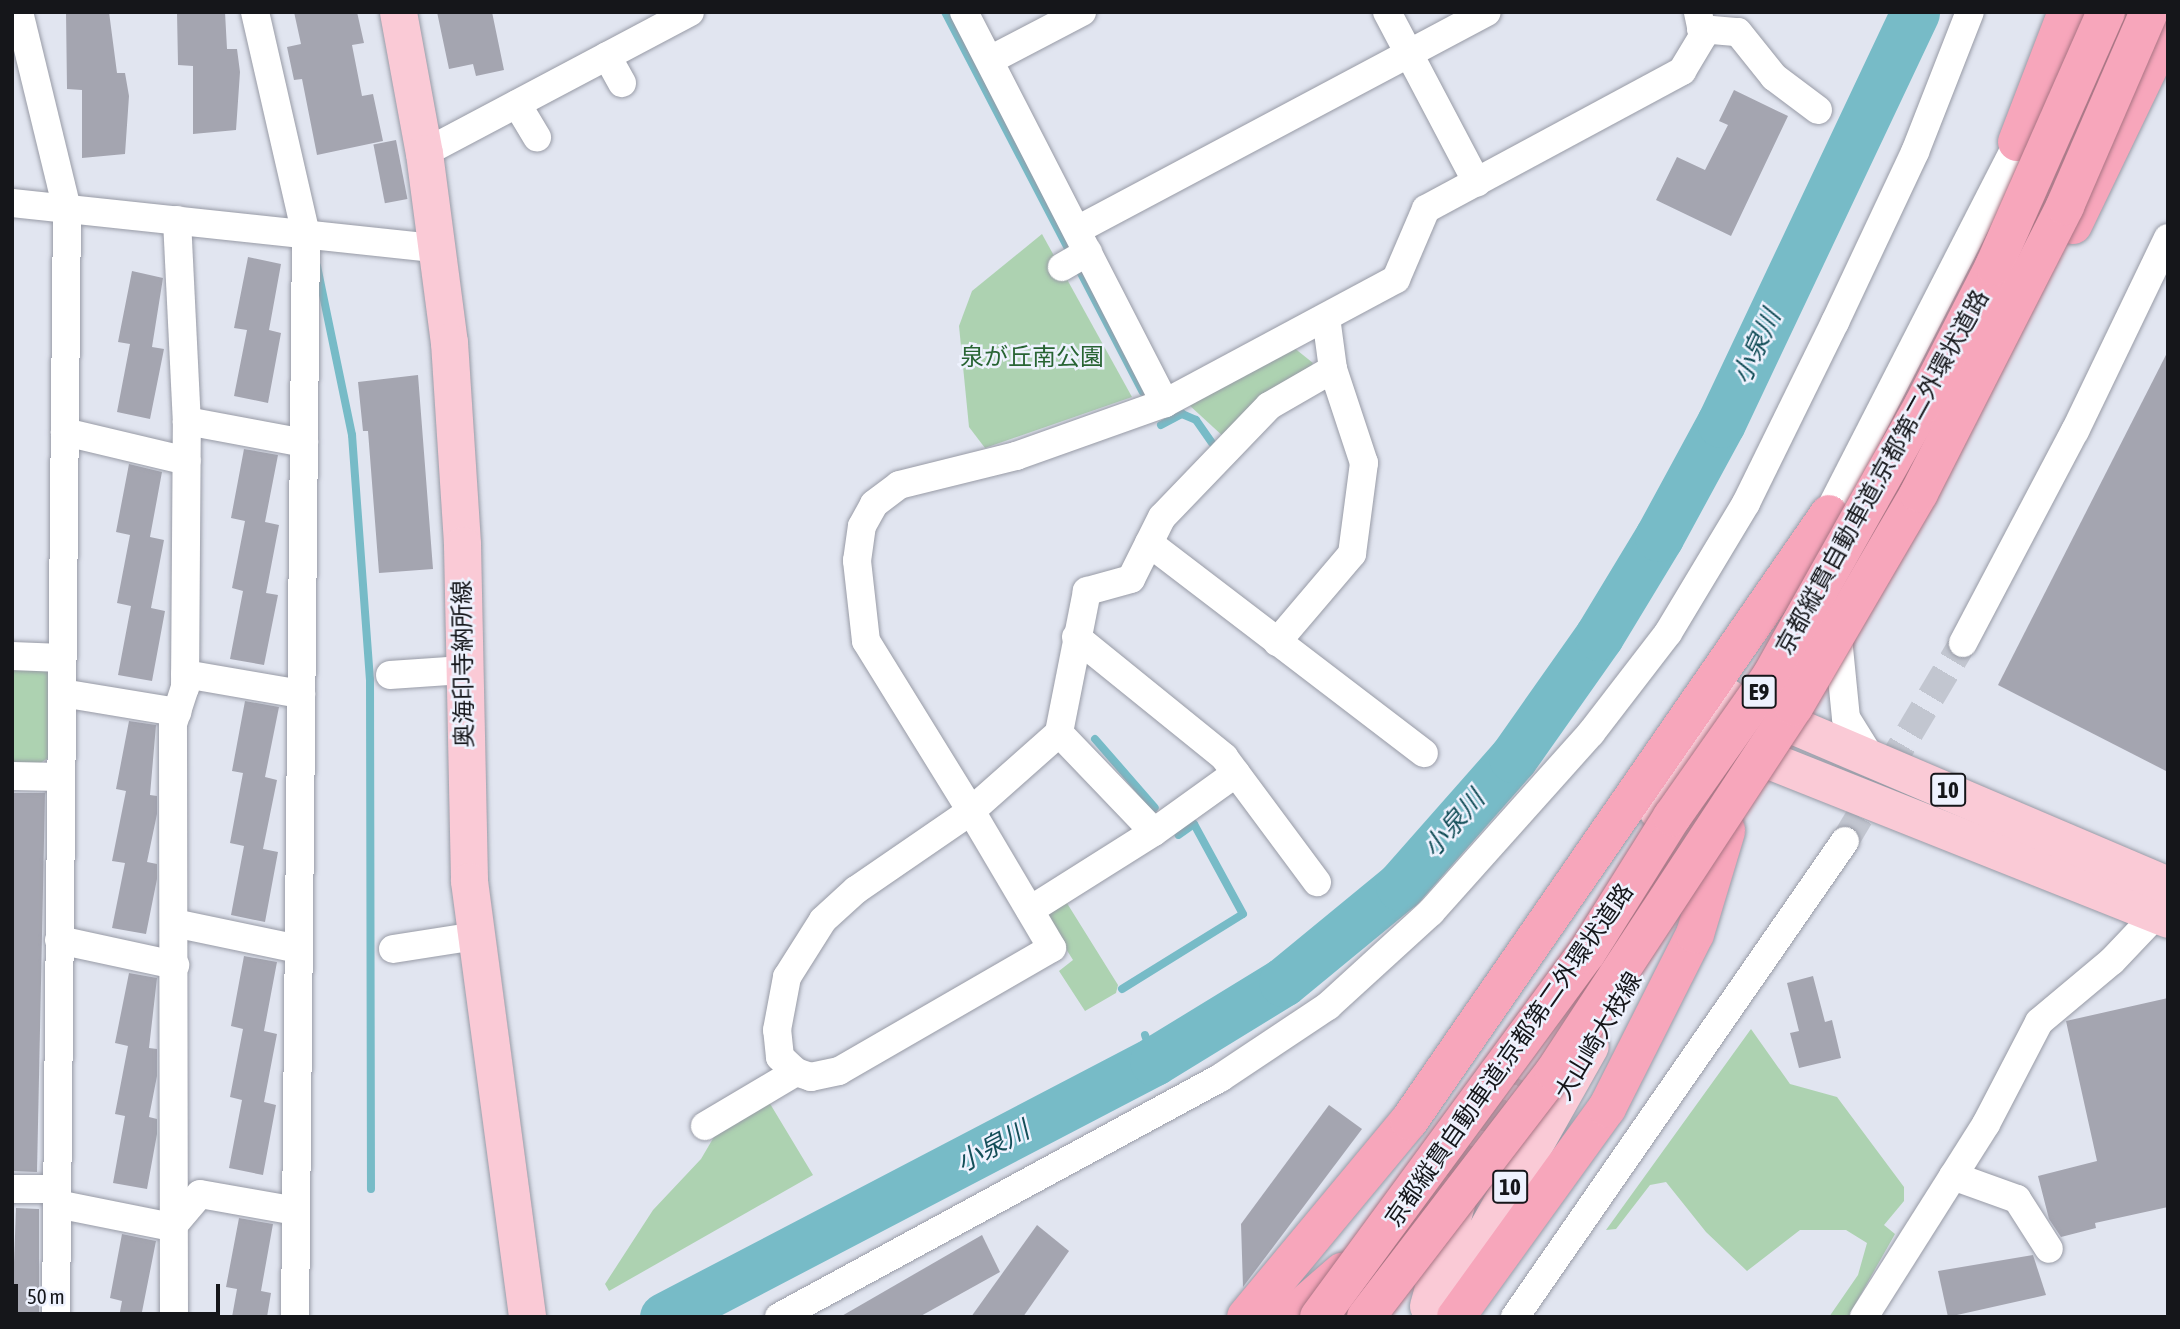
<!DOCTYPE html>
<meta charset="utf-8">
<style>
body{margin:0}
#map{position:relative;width:2180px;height:1329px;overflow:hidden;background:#e1e5f0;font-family:"Asap Condensed","Noto Sans JP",sans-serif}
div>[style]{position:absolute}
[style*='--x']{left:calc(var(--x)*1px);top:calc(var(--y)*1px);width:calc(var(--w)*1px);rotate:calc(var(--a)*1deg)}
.green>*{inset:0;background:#add2b1}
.stream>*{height:8px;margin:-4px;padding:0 4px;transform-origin:4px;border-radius:4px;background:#77bbc7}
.river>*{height:49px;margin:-24.5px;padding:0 24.5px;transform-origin:24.5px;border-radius:24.5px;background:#77bbc7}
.building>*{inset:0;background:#a4a5b0;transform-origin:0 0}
.minor-tunnel>*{height:28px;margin-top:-14px;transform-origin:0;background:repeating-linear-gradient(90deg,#c2c6d0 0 28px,transparent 0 42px)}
.major-tunnel>*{height:37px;margin-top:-18.5px;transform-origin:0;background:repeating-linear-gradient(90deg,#c2c6d0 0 37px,transparent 0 55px)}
.roads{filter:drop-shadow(0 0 2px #989ba6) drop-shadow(0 0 2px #989ba6)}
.minor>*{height:28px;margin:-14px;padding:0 14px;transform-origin:14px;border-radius:14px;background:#fff}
.major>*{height:37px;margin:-18.5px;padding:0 18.5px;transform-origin:18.5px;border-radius:18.5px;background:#facad6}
.highway>*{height:38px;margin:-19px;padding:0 19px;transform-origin:19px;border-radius:19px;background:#f7a6bb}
.bridges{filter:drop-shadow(0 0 2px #a87483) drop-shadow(0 0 2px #a87483)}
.highway-bridge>*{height:38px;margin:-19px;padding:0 19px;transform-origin:19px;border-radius:19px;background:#f7a6bb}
span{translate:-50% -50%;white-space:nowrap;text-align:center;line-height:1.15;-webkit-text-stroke:5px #eef2fe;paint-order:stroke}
.shield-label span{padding:2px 5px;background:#eef2fe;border:2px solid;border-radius:5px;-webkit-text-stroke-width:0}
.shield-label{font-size:23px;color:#15161a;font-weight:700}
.park-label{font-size:24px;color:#286433}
.street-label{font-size:24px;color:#15161a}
.water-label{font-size:26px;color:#134e58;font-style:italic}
.frame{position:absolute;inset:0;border:14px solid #15161a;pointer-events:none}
.scale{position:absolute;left:14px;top:1284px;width:206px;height:32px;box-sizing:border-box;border:4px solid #15161a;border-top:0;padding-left:9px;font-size:21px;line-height:24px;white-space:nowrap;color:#15161a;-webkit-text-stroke:5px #eef2fe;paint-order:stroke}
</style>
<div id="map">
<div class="green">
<div style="clip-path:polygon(1042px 234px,1132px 397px,985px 448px,969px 427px,959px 326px,972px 291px)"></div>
<div style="clip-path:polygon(1293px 347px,1313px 363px,1308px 371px,1225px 438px,1188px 404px)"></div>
<div style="clip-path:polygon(12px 665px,42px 666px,49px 674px,48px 758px,39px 764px,12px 764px)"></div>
<div style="clip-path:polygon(1065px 900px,1118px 985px,1116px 993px,1085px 1011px,1059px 971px,1073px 960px,1046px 917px)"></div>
<div style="clip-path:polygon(1751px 1029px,1790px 1084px,1837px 1097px,1904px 1187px,1904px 1201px,1884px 1225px,1895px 1234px,1848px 1317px,1829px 1317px,1858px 1275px,1867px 1243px,1846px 1230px,1800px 1230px,1747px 1271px,1706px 1232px,1666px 1182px,1650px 1185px,1616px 1229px,1606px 1230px)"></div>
<div style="clip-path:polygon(769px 1102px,813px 1175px,609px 1291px,605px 1284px,653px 1210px,701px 1159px,718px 1130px)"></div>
</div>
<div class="stream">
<div style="--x:945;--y:12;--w:428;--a:62.5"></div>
<div style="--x:317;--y:266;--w:173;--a:78.3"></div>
<div style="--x:352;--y:435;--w:246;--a:85.8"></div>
<div style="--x:370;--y:680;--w:509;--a:89.89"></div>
<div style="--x:1161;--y:425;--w:24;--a:-28"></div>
<div style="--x:1182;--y:414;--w:15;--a:23"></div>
<div style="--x:1196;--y:420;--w:28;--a:55"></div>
<div style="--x:1095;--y:739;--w:91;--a:49"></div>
<div style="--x:1122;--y:989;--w:142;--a:-31.8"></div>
<div style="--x:1243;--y:914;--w:102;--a:-118.6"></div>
<div style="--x:1194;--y:824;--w:19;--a:145"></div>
<div style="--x:1145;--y:1035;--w:28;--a:71"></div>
</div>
<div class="river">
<div style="--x:664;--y:1317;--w:553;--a:-27.58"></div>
<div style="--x:1154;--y:1061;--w:151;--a:-31.5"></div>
<div style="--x:1283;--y:982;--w:151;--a:-39.4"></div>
<div style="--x:1400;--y:886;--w:171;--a:-48.6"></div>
<div style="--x:1513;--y:758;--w:149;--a:-54.8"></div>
<div style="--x:1599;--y:636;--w:116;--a:-58.8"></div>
<div style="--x:1659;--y:537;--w:130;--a:-61.5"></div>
<div style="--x:1721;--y:423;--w:454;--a:-64.7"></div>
</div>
<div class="building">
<div style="clip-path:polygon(66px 12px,109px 12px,117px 73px,125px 73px,129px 96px,125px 154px,82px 158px,82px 90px,67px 89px)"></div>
<div style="clip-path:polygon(177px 12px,225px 12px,227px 49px,237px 49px,240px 72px,236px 130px,193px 134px,193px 66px,178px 65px)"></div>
<div style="clip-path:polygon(294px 12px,357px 12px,364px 43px,352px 45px,362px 96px,373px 94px,383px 141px,317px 155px,302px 79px,294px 80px,287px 47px,301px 44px)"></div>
<div style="clip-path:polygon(437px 12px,492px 12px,504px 70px,476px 76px,473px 64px,449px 69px)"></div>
<div style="clip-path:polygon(1734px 90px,1788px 116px,1731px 236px,1656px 200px,1677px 157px,1705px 170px,1728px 125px,1719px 121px)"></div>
<div style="left:396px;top:140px;width:60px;height:23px;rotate:79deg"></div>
<div style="clip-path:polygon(248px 257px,281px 264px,269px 330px,281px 333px,268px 403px,234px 396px,247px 330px,234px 328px)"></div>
<div style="clip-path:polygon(132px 271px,163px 278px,152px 347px,164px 349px,150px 419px,117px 412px,130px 344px,118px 342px)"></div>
<div style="clip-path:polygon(2168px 351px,2168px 772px,1998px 685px)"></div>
<div style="clip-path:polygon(418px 375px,433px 569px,379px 573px,368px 431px,363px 431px,358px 382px)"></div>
<div style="clip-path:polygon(244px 449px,278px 455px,265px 522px,279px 525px,266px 593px,278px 595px,264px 665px,230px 659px,243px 591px,232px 588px,245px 521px,231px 518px)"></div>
<div style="clip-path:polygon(129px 464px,162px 472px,150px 537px,164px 540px,151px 608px,165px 611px,152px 681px,118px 675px,131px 606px,117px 603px,130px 535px,116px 532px)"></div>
<div style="clip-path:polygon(245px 701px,279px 707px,265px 777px,277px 780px,263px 849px,278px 852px,265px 922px,231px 915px,244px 846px,230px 843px,243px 773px,232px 771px)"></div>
<div style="clip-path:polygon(129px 721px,156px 725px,150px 795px,157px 796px,157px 814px,147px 862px,157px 864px,157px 879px,146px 934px,112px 928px,125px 863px,112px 861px,126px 791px,116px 789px)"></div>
<div style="clip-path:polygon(12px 793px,45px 793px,37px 1172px,12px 1171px)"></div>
<div style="clip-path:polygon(244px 956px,277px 962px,264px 1031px,277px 1034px,264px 1102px,276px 1105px,263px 1175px,229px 1168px,242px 1100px,230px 1097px,243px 1029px,231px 1026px)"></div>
<div style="clip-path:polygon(129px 973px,157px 978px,149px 1048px,157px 1049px,157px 1076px,149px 1117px,157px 1119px,157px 1134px,147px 1189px,113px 1183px,125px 1116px,115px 1114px,128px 1046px,115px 1043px)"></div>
<div style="clip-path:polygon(1813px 976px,1825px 1022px,1832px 1020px,1841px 1058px,1799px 1068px,1790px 1033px,1799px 1031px,1787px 983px)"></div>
<div style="clip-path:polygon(2168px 998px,2168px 1207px,2095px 1223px,2096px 1228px,2061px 1237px,2049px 1219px,2038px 1176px,2097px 1161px,2066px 1021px)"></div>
<div style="clip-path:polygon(1329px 1105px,1362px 1129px,1243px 1287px,1241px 1224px)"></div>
<div style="clip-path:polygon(16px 1208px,39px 1209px,39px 1317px,12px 1317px)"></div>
<div style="clip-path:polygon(239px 1218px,273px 1224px,261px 1291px,271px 1293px,267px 1317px,232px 1317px,237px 1289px,226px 1287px)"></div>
<div style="clip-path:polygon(1037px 1225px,1069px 1251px,1023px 1317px,971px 1317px)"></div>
<div style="clip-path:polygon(122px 1234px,156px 1241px,141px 1317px,119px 1317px,122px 1301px,110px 1298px)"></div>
<div style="clip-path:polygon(982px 1235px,1000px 1272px,919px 1317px,840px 1317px)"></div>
<div style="clip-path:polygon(2033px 1255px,2046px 1295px,1948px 1317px,1938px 1271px)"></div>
</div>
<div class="minor-tunnel">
<div style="--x:1845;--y:841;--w:230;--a:-59.2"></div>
</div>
<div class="major-tunnel">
<div style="--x:1463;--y:1182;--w:117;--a:-68.5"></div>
</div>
<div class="roads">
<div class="minor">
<div style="--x:19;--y:12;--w:203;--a:76.3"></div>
<div style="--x:67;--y:209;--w:1108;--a:90.57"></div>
<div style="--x:255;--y:12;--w:228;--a:77.1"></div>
<div style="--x:306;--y:234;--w:1083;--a:90.58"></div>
<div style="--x:964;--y:12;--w:440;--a:62.8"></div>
<div style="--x:1387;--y:12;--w:193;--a:62.2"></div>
<div style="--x:1701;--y:29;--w:37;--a:5"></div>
<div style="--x:1738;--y:32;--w:58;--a:51.3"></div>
<div style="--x:1774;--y:77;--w:55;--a:36.9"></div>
<div style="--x:607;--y:56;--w:31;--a:61"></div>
<div style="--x:990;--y:60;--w:104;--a:-27.6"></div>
<div style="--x:517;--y:104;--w:39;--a:59"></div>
<div style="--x:424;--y:153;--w:301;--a:-27.9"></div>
<div style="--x:12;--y:203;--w:426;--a:6.1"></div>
<div style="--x:177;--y:220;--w:201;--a:87.2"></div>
<div style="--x:1077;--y:230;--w:464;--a:-28"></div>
<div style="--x:1062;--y:267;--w:30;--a:-30"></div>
<div style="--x:1333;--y:369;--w:74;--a:150"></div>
<div style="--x:1269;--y:406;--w:154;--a:133.9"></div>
<div style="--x:1162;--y:517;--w:69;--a:116.6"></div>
<div style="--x:1131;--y:579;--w:46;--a:164.7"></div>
<div style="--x:1087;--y:591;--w:145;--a:101.2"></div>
<div style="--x:1059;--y:733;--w:118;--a:138.4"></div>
<div style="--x:971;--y:811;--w:200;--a:-121.7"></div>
<div style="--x:866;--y:641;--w:81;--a:-96.4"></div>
<div style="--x:857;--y:561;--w:35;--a:-82"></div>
<div style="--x:862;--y:526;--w:25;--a:-61"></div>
<div style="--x:874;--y:504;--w:31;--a:-37"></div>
<div style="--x:899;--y:485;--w:121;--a:-13.9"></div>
<div style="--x:1016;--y:456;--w:158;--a:-19.6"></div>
<div style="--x:1165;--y:403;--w:262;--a:-28.2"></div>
<div style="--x:1396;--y:279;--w:76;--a:-66.8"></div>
<div style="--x:1426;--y:209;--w:291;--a:-28.3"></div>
<div style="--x:1682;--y:71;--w:41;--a:-59"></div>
<div style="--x:1703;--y:36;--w:25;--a:-102"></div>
<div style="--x:65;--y:432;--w:125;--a:13.4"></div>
<div style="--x:1820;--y:529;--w:453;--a:-62.9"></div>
<div style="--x:1149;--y:543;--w:346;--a:37.4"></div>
<div style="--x:1076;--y:637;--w:191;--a:39"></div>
<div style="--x:1224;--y:757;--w:156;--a:53.4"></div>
<div style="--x:1838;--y:638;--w:80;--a:84.3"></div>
<div style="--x:1846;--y:718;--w:47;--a:58"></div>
<div style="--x:1277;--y:642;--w:116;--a:-49.6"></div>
<div style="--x:1352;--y:554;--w:92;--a:-82.5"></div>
<div style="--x:1364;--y:463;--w:99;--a:-108.3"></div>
<div style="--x:1333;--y:369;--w:52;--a:-97.7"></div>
<div style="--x:1963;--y:643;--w:240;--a:-62.2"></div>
<div style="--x:2075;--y:431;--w:214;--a:-64.3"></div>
<div style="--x:12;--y:656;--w:50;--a:2.3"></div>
<div style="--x:185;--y:674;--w:118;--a:9.8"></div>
<div style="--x:390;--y:675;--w:73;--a:-3.9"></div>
<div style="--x:62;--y:693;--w:117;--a:9.4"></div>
<div style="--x:12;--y:776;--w:49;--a:1.2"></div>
<div style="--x:971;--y:811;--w:159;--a:59.4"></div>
<div style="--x:1052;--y:948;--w:246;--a:150"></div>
<div style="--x:839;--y:1071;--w:29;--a:168"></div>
<div style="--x:811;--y:1077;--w:16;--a:-162"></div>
<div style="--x:796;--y:1072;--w:22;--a:-137"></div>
<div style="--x:780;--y:1057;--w:27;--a:-96"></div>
<div style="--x:777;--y:1030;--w:54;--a:-79.3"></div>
<div style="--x:787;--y:977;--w:67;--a:-57.7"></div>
<div style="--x:823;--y:920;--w:45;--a:-42.3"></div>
<div style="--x:856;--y:890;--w:140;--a:-34.5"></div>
<div style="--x:1154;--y:832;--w:101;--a:-35.7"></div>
<div style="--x:1030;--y:910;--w:146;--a:-32.2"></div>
<div style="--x:1154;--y:832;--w:137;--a:-133.8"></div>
<div style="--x:174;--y:923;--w:127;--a:11.8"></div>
<div style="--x:59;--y:940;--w:119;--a:12.2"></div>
<div style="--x:393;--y:949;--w:84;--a:-8.9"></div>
<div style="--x:705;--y:1126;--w:106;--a:-30.7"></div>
<div style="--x:1953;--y:1176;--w:68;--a:19.8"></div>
<div style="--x:2017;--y:1199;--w:59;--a:57.4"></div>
<div style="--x:12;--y:1189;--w:45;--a:0"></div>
<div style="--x:57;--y:1204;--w:117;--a:11.3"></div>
<div style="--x:172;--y:1227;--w:43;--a:-49.7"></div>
<div style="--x:200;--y:1194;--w:97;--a:10"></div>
<div style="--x:174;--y:1317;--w:593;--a:-90.1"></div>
<div style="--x:173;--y:724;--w:38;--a:-72"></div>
<div style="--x:185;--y:688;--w:267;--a:-89.6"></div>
<div style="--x:187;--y:421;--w:119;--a:10.6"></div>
<div style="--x:779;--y:1317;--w:502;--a:-28.46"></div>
<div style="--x:1220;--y:1078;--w:130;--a:-33.7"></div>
<div style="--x:1328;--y:1006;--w:139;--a:-42.4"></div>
<div style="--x:1431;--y:912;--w:240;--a:-48.2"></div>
<div style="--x:1591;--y:733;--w:126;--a:-52.4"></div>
<div style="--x:1668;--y:633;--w:152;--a:-59"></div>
<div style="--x:1746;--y:503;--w:202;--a:-63.8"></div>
<div style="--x:1835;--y:322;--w:188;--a:-64.8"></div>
<div style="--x:1915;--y:152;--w:150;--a:-68.6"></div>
<div style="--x:1515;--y:1317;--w:579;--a:-55.27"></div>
<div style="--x:1864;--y:1317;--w:228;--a:-57.7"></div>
<div style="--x:1986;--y:1124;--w:115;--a:-62.5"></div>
<div style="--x:2039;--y:1022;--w:95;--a:-39.9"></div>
<div style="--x:2112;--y:961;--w:81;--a:-46.5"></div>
</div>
<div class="major">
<div style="--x:398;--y:12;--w:143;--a:79.6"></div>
<div style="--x:424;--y:153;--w:191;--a:82.5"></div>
<div style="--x:449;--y:342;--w:203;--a:86.3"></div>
<div style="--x:462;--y:545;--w:336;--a:88.8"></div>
<div style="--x:469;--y:881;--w:440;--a:82.4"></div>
<div style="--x:1727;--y:697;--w:45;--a:63.4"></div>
<div style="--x:1747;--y:737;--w:34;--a:45"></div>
<div style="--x:1771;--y:761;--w:427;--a:21.7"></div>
<div style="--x:1757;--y:710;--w:447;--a:23.1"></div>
<div style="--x:1657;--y:810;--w:133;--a:-58.2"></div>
<div style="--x:1428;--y:1306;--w:110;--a:-74.7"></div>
<div style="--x:1437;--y:1317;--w:311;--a:-60.6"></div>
</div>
<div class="highway">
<div style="--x:2017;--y:142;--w:139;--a:-69"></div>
<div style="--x:2073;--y:225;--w:219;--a:-64.3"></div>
<div style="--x:1246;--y:1317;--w:255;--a:-50.3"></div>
<div style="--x:1409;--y:1121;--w:738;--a:-55.32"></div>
<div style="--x:1290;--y:1317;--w:69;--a:-40.9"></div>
<div style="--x:1456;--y:1317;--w:258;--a:-54.2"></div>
<div style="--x:1607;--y:1108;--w:195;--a:-63.2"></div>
<div style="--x:1695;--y:934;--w:108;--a:-73.2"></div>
</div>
</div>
<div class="bridges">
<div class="highway-bridge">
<div style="--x:1319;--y:1317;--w:451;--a:-53.7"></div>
<div style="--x:1586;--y:954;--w:162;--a:-57.9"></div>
<div style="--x:1672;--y:817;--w:172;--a:-54.9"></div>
<div style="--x:1771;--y:676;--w:311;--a:-60.7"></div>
<div style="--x:1923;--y:405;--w:156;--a:-62.9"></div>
<div style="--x:1994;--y:266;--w:278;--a:-66.2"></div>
<div style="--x:1366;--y:1317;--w:309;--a:-52.5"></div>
<div style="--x:1554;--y:1072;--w:437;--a:-56.7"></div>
<div style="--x:1794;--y:707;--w:248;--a:-59.7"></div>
<div style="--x:1919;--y:493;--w:322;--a:-63"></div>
<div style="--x:2065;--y:206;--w:211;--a:-66.6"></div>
</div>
</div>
<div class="shield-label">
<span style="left:1759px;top:692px">E9</span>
<span style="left:1948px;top:790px">10</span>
<span style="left:1510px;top:1187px">10</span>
</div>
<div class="park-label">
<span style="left:1032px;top:357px">泉が丘南公園</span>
</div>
<div class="street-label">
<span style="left:1882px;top:472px;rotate:-61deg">京都縦貫自動車道;京都第二外環状道路</span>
<span style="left:463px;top:664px;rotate:-91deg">奥海印寺納所線</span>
<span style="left:1598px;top:1036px;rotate:-59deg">大山崎大枝線</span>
<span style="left:1509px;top:1055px;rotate:-55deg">京都縦貫自動車道;京都第二外環状道路</span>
</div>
<div class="water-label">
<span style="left:1757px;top:347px;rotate:-65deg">小泉川</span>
<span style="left:1454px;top:824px;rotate:-49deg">小泉川</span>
<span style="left:993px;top:1147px;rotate:-28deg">小泉川</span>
</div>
<div class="frame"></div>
<div class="scale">50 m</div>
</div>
